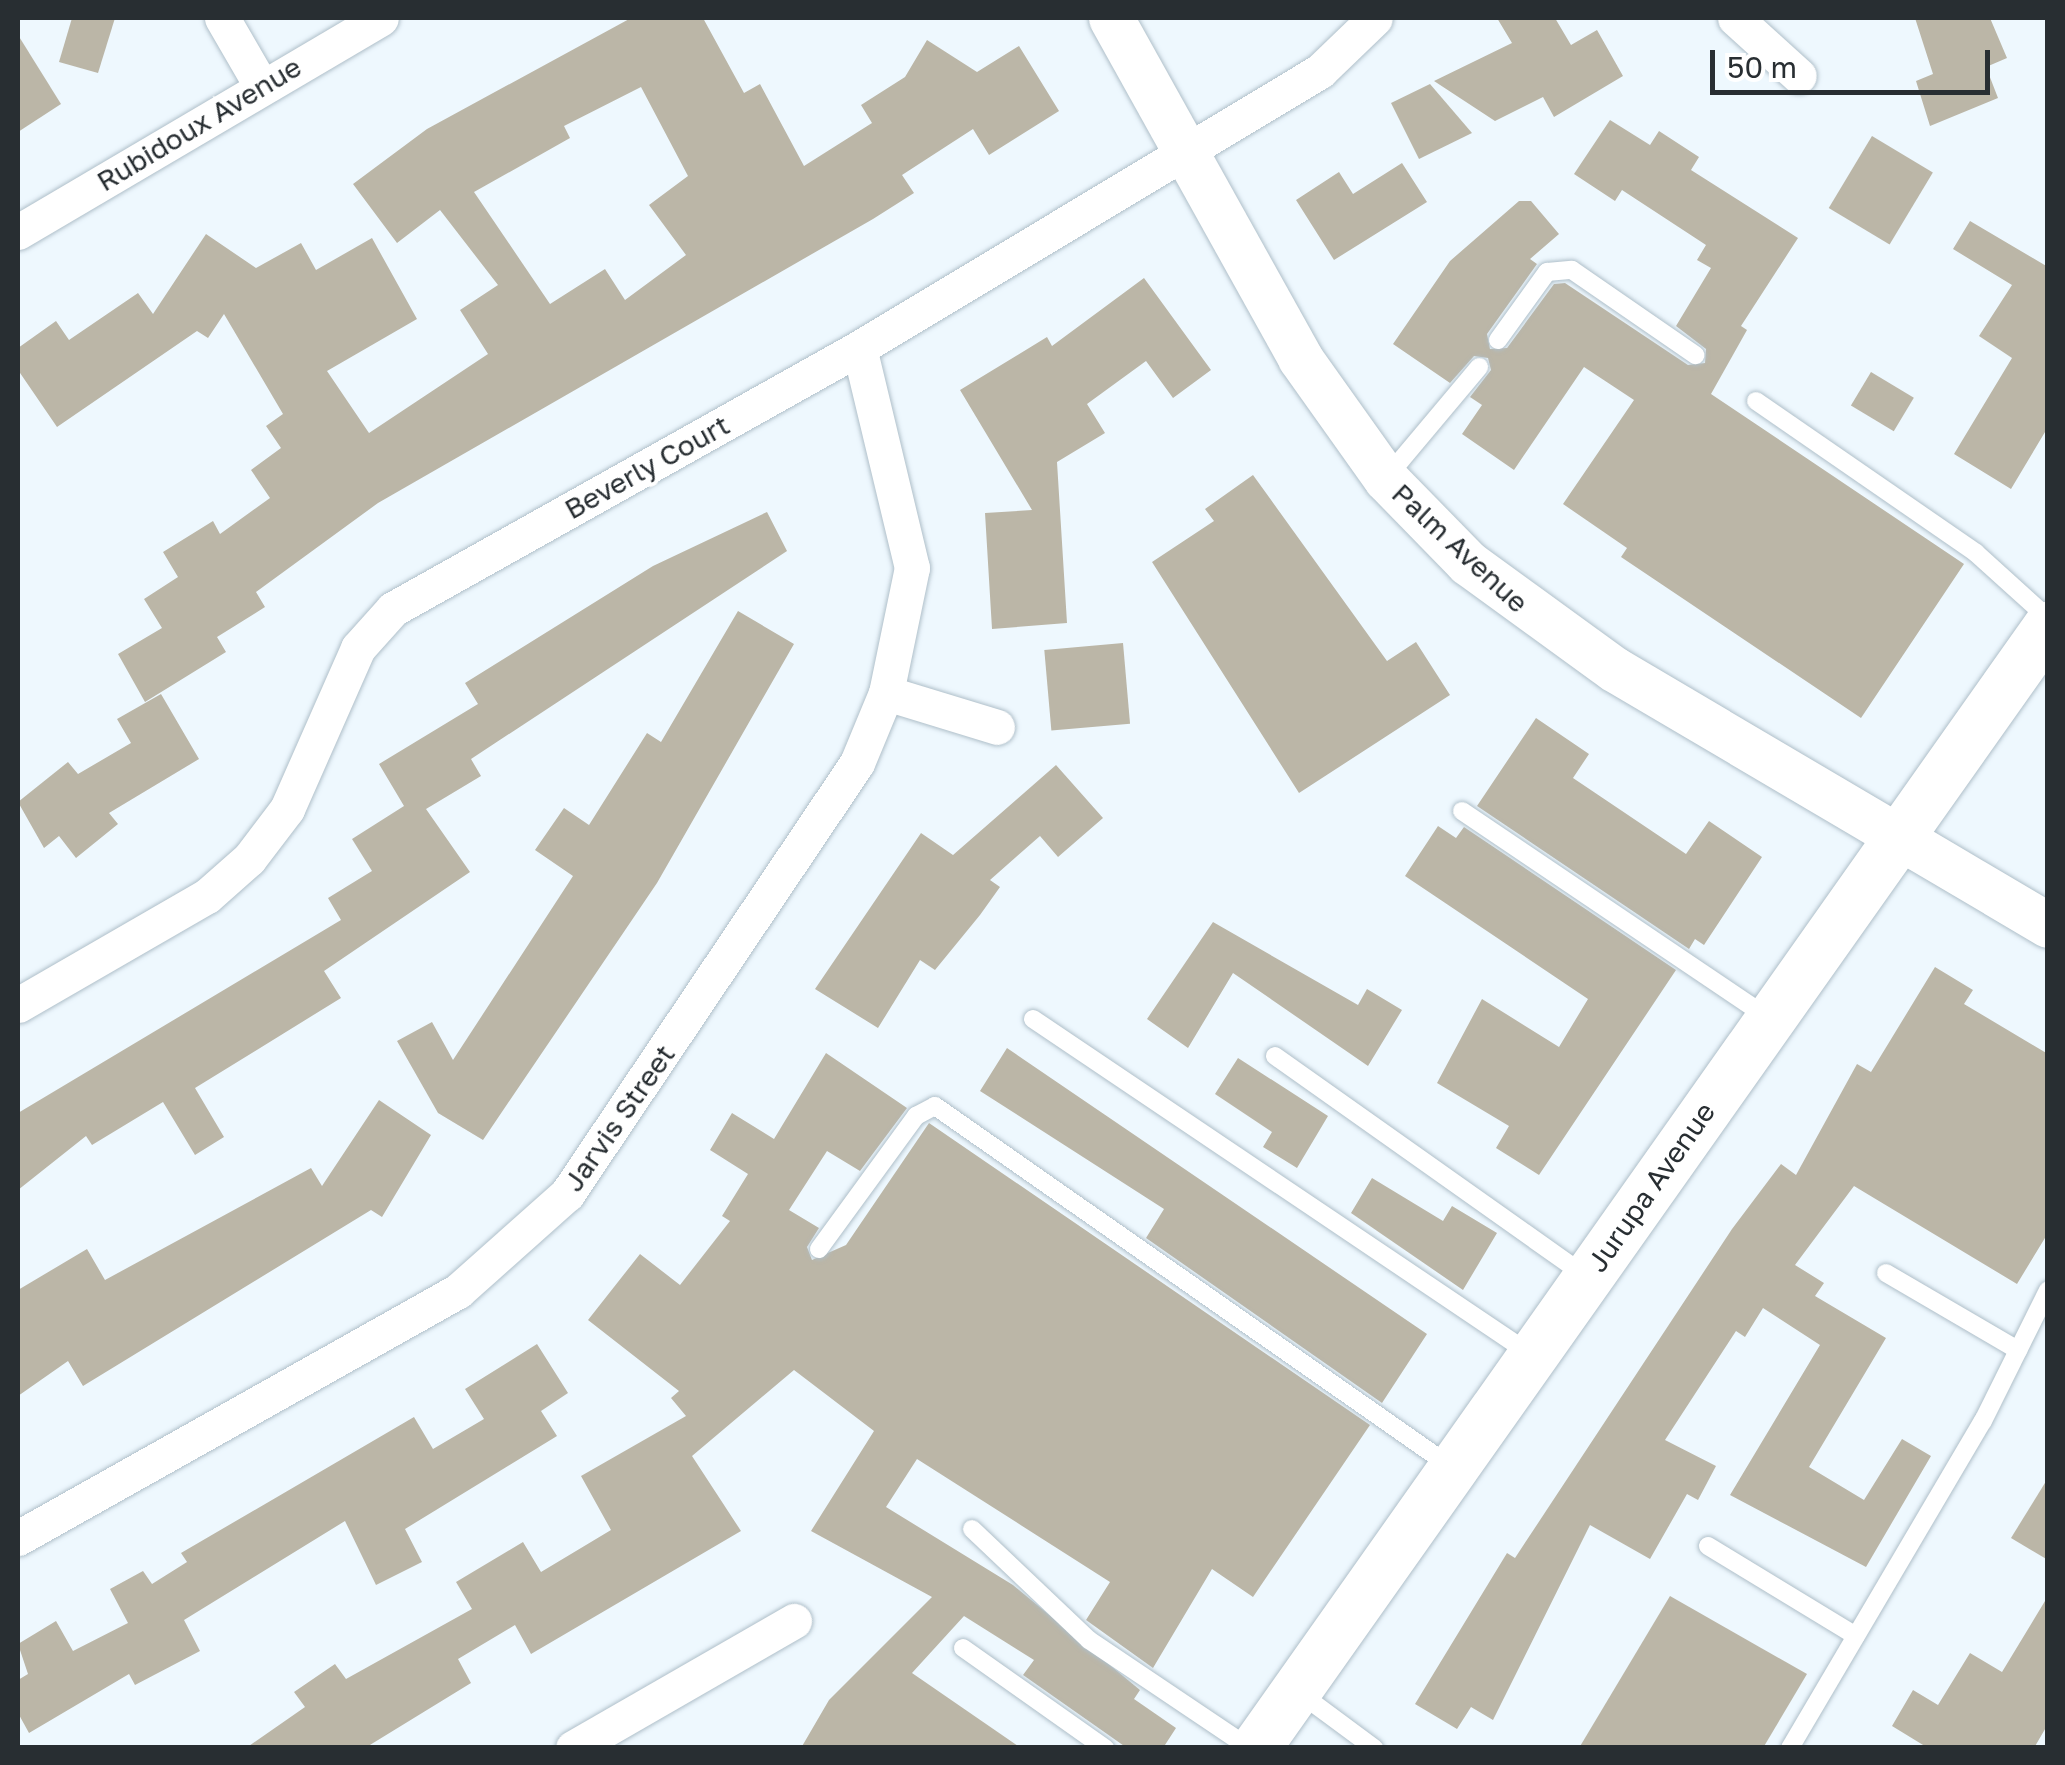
<!DOCTYPE html>
<style>
body{margin:0}
#map{position:relative;width:2065px;height:1765px;overflow:hidden;background:#eef8fe;font-family:"Golos Text",sans-serif}
div>[style]{position:absolute}
[style*='--x']{left:calc(var(--x)*1px);top:calc(var(--y)*1px);width:calc(var(--w)*1px);rotate:calc(var(--a)*1deg)}
.building>*{inset:0;background:#bbb6a7;transform-origin:0 0}
.roads{filter:drop-shadow(0 0 2px #afbfc9) drop-shadow(0 0 2px #afbfc9)}
.service>*{height:18px;margin:-9px;padding:0 9px;transform-origin:9px;border-radius:9px;background:#fff}
.minor>*{height:35px;margin:-17.5px;padding:0 17.5px;transform-origin:17.5px;border-radius:17.5px;background:#fff}
.tertiary>*{height:45px;margin:-22.5px;padding:0 22.5px;transform-origin:22.5px;border-radius:22.5px;background:#fff}
.secondary>*{height:50px;margin:-25px;padding:0 25px;transform-origin:25px;border-radius:25px;background:#fff}
span{translate:-50% -50%;white-space:nowrap;text-align:center;line-height:1.15;-webkit-text-stroke:8px #fff;paint-order:stroke}
.street-label{font-size:28px;color:#282e32}
.frame{position:absolute;inset:0;border:20px solid #282e32;pointer-events:none}
.scale{position:absolute;left:1710px;top:50px;width:280px;height:45px;box-sizing:border-box;border:5px solid #282e32;border-top:0;padding-left:12px;font-size:30px;line-height:35px;white-space:nowrap;color:#282e32;-webkit-text-stroke:8px #fff;paint-order:stroke}
</style>
<div id="map">
<div class="building">
<div style="clip-path:polygon(72px 18px,115px 18px,98px 73px,59px 62px)"></div>
<div style="clip-path:polygon(evenodd,631px 18px,703px 18px,744px 93px,760px 84px,804px 166px,872px 123px,861px 105px,905px 77px,927px 40px,977px 72px,1019px 46px,1059px 111px,989px 155px,973px 129px,902px 175px,914px 193px,873px 219px,378px 503px,256px 592px,265px 607px,217px 637px,226px 652px,145px 702px,118px 654px,162px 628px,144px 599px,178px 577px,163px 552px,213px 521px,220px 534px,270px 498px,251px 470px,281px 448px,266px 426px,283px 414px,224px 314px,208px 338px,197px 331px,57px 427px,18px 370px,18px 348px,56px 321px,69px 340px,138px 293px,153px 314px,206px 234px,256px 268px,301px 243px,316px 270px,372px 238px,417px 319px,327px 371px,369px 433px,488px 354px,460px 310px,498px 285px,440px 210px,397px 243px,353px 184px,427px 129px,631px 18px,641px 87px,688px 176px,649px 205px,686px 255px,625px 300px,605px 269px,550px 304px,474px 192px,570px 138px,564px 126px,641px 87px)"></div>
<div style="clip-path:polygon(1497px 18px,1555px 18px,1571px 45px,1597px 30px,1623px 76px,1554px 117px,1543px 97px,1495px 121px,1434px 81px,1512px 43px)"></div>
<div style="clip-path:polygon(1915px 18px,1990px 18px,2007px 58px,1986px 67px,1998px 98px,1930px 126px,1916px 81px,1933px 74px)"></div>
<div style="clip-path:polygon(18px 35px,61px 104px,18px 132px)"></div>
<div style="clip-path:polygon(1430px 84px,1472px 133px,1419px 159px,1391px 103px)"></div>
<div style="clip-path:polygon(1610px 120px,1650px 145px,1659px 131px,1699px 157px,1691px 170px,1798px 238px,1741px 326px,1747px 330px,1711px 394px,1964px 564px,1861px 718px,1621px 557px,1627px 548px,1563px 504px,1634px 400px,1584px 367px,1514px 470px,1462px 434px,1482px 405px,1470px 397px,1491px 370px,1488px 358px,1474px 356px,1450px 383px,1393px 344px,1450px 261px,1519px 201px,1531px 201px,1559px 234px,1530px 259px,1537px 264px,1487px 334px,1490px 349px,1507px 348px,1554px 284px,1565px 283px,1688px 365px,1705px 363px,1706px 349px,1676px 326px,1711px 268px,1697px 260px,1706px 245px,1622px 190px,1615px 201px,1574px 174px)"></div>
<div style="left:1872px;top:136px;width:71px;height:84px;rotate:31deg"></div>
<div style="clip-path:polygon(1402px 163px,1427px 202px,1334px 260px,1296px 200px,1339px 172px,1353px 194px)"></div>
<div style="clip-path:polygon(1970px 221px,2048px 267px,2048px 427px,2011px 489px,1954px 454px,2012px 358px,1979px 336px,2012px 285px,1953px 249px)"></div>
<div style="clip-path:polygon(1144px 278px,1211px 370px,1173px 398px,1146px 361px,1087px 404px,1105px 433px,1057px 462px,1067px 623px,992px 629px,985px 513px,1032px 510px,960px 390px,1047px 337px,1052px 346px)"></div>
<div style="left:1871px;top:372px;width:50px;height:39px;rotate:31deg"></div>
<div style="clip-path:polygon(1253px 475px,1387px 661px,1416px 642px,1450px 695px,1299px 793px,1152px 562px,1214px 521px,1205px 509px)"></div>
<div style="clip-path:polygon(767px 512px,787px 551px,471px 759px,481px 776px,426px 809px,470px 872px,324px 971px,341px 998px,195px 1088px,224px 1137px,195px 1155px,163px 1102px,92px 1145px,86px 1136px,18px 1190px,18px 1113px,341px 920px,328px 898px,372px 871px,352px 839px,404px 806px,379px 764px,478px 704px,465px 683px,653px 566px)"></div>
<div style="clip-path:polygon(738px 611px,794px 644px,657px 883px,483px 1140px,438px 1113px,397px 1041px,432px 1022px,453px 1060px,573px 876px,535px 850px,564px 808px,589px 825px,647px 733px,661px 742px)"></div>
<div style="left:1123px;top:643px;width:81px;height:79px;rotate:85deg"></div>
<div style="clip-path:polygon(161px 694px,199px 759px,109px 813px,118px 824px,76px 858px,59px 836px,44px 848px,18px 802px,68px 762px,78px 774px,131px 743px,117px 719px)"></div>
<div style="clip-path:polygon(1536px 718px,1589px 754px,1573px 778px,1686px 854px,1709px 821px,1762px 857px,1704px 945px,1695px 939px,1689px 949px,1477px 806px)"></div>
<div style="clip-path:polygon(1056px 765px,1103px 818px,1058px 857px,1040px 836px,990px 880px,1000px 887px,980px 915px,935px 970px,920px 960px,878px 1028px,815px 989px,921px 833px,953px 855px)"></div>
<div style="clip-path:polygon(1438px 826px,1456px 838px,1464px 827px,1676px 970px,1539px 1175px,1496px 1148px,1509px 1126px,1437px 1083px,1482px 999px,1559px 1047px,1588px 999px,1405px 876px)"></div>
<div style="clip-path:polygon(1213px 922px,1358px 1005px,1367px 989px,1402px 1010px,1368px 1066px,1233px 973px,1188px 1048px,1147px 1019px)"></div>
<div style="clip-path:polygon(1935px 967px,1973px 990px,1964px 1004px,2048px 1054px,2048px 1233px,2017px 1284px,1854px 1186px,1795px 1265px,1824px 1283px,1815px 1296px,1886px 1338px,1809px 1467px,1864px 1500px,1902px 1439px,1931px 1456px,1866px 1567px,1730px 1495px,1820px 1345px,1763px 1308px,1745px 1337px,1736px 1331px,1665px 1440px,1716px 1466px,1698px 1500px,1687px 1494px,1650px 1559px,1590px 1525px,1493px 1720px,1471px 1707px,1457px 1729px,1415px 1704px,1507px 1553px,1515px 1558px,1732px 1229px,1781px 1164px,1796px 1175px,1857px 1064px,1871px 1072px)"></div>
<div style="clip-path:polygon(1007px 1048px,1427px 1334px,1382px 1403px,1146px 1238px,1164px 1209px,980px 1091px)"></div>
<div style="clip-path:polygon(826px 1053px,907px 1108px,860px 1171px,827px 1151px,789px 1210px,819px 1228px,807px 1247px,812px 1260px,846px 1245px,929px 1123px,1370px 1425px,1253px 1597px,1212px 1569px,1153px 1668px,1086px 1620px,1110px 1582px,917px 1459px,886px 1507px,1013px 1585px,1140px 1690px,1134px 1699px,1176px 1728px,1163px 1748px,1127px 1748px,1023px 1675px,1034px 1660px,964px 1616px,912px 1673px,1021px 1748px,801px 1748px,829px 1700px,932px 1597px,811px 1531px,874px 1431px,794px 1370px,692px 1456px,741px 1531px,531px 1654px,515px 1625px,458px 1659px,471px 1683px,365px 1748px,246px 1748px,305px 1707px,294px 1692px,335px 1664px,346px 1679px,472px 1609px,456px 1582px,523px 1542px,541px 1572px,611px 1530px,581px 1476px,686px 1416px,671px 1398px,679px 1391px,588px 1320px,640px 1254px,680px 1285px,730px 1221px,722px 1216px,748px 1174px,710px 1150px,732px 1113px,774px 1139px)"></div>
<div style="clip-path:polygon(1238px 1058px,1328px 1116px,1297px 1168px,1263px 1147px,1272px 1132px,1215px 1094px)"></div>
<div style="clip-path:polygon(379px 1100px,431px 1135px,382px 1217px,371px 1210px,83px 1386px,68px 1361px,18px 1396px,18px 1290px,87px 1249px,105px 1280px,311px 1168px,322px 1186px)"></div>
<div style="clip-path:polygon(1372px 1178px,1443px 1221px,1452px 1206px,1497px 1233px,1463px 1290px,1351px 1213px)"></div>
<div style="clip-path:polygon(537px 1344px,568px 1393px,541px 1411px,557px 1436px,405px 1529px,422px 1562px,376px 1585px,345px 1521px,184px 1620px,200px 1651px,135px 1685px,129px 1674px,29px 1733px,18px 1713px,18px 1680px,28px 1674px,18px 1644px,56px 1621px,73px 1651px,128px 1623px,110px 1589px,143px 1571px,152px 1584px,187px 1562px,181px 1553px,414px 1417px,433px 1449px,484px 1419px,465px 1389px)"></div>
<div style="clip-path:polygon(2048px 1478px,2048px 1560px,2011px 1538px)"></div>
<div style="clip-path:polygon(1670px 1596px,1807px 1674px,1763px 1748px,1579px 1748px)"></div>
<div style="clip-path:polygon(2048px 1596px,2048px 1724px,2034px 1748px,1928px 1748px,1892px 1726px,1913px 1690px,1938px 1705px,1970px 1653px,2002px 1672px)"></div>
</div>
<div class="roads">
<div class="service">
<div style="--x:1498;--y:340;--w:84;--a:-54.2"></div>
<div style="--x:1547;--y:272;--w:25;--a:-5"></div>
<div style="--x:1572;--y:270;--w:150;--a:34.6"></div>
<div style="--x:1756;--y:401;--w:267;--a:34.6"></div>
<div style="--x:1976;--y:553;--w:97;--a:42.1"></div>
<div style="--x:1386;--y:478;--w:145;--a:-50"></div>
<div style="--x:1462;--y:811;--w:370;--a:34"></div>
<div style="--x:1033;--y:1019;--w:602;--a:33.95"></div>
<div style="--x:1275;--y:1056;--w:382;--a:35.3"></div>
<div style="--x:819;--y:1249;--w:165;--a:-53.9"></div>
<div style="--x:916;--y:1116;--w:21;--a:-28"></div>
<div style="--x:935;--y:1106;--w:632;--a:34.95"></div>
<div style="--x:1886;--y:1273;--w:153;--a:30.3"></div>
<div style="--x:972;--y:1529;--w:161;--a:43.5"></div>
<div style="--x:1089;--y:1640;--w:194;--a:33.9"></div>
<div style="--x:1708;--y:1546;--w:173;--a:31.3"></div>
<div style="--x:963;--y:1648;--w:174;--a:35.2"></div>
<div style="--x:1301;--y:1694;--w:91;--a:36.5"></div>
<div style="--x:1790;--y:1748;--w:380;--a:-59.5"></div>
<div style="--x:1983;--y:1421;--w:146;--a:-63.6"></div>
</div>
<div class="minor">
<div style="--x:222;--y:18;--w:80;--a:59.9"></div>
<div style="--x:1735;--y:18;--w:86;--a:42.2"></div>
<div style="--x:18;--y:232;--w:421;--a:-30.5"></div>
<div style="--x:886;--y:693;--w:116;--a:17"></div>
<div style="--x:18;--y:1005;--w:218;--a:-30"></div>
<div style="--x:207;--y:896;--w:56;--a:-41.4"></div>
<div style="--x:249;--y:859;--w:63;--a:-52.8"></div>
<div style="--x:287;--y:809;--w:176;--a:-66.2"></div>
<div style="--x:358;--y:648;--w:52;--a:-48.1"></div>
<div style="--x:393;--y:609;--w:534;--a:-29.25"></div>
<div style="--x:859;--y:348;--w:538;--a:-31"></div>
<div style="--x:1320;--y:71;--w:76;--a:-43.9"></div>
<div style="--x:18;--y:1538;--w:505;--a:-29.31"></div>
<div style="--x:458;--y:1291;--w:146;--a:-41.7"></div>
<div style="--x:567;--y:1194;--w:519;--a:-56.07"></div>
<div style="--x:857;--y:763;--w:76;--a:-67.5"></div>
<div style="--x:886;--y:693;--w:128;--a:-78.3"></div>
<div style="--x:912;--y:568;--w:226;--a:-103.5"></div>
<div style="--x:573;--y:1748;--w:255;--a:-29.9"></div>
</div>
<div class="tertiary">
<div style="--x:1111;--y:18;--w:389;--a:60.9"></div>
<div style="--x:1300;--y:358;--w:148;--a:54.6"></div>
<div style="--x:1386;--y:479;--w:117;--a:45.7"></div>
<div style="--x:1468;--y:563;--w:180;--a:36"></div>
<div style="--x:1614;--y:669;--w:504;--a:30.53"></div>
</div>
<div class="secondary">
<div style="--x:1256;--y:1748;--w:1373;--a:-54.76"></div>
</div>
</div>
<div class="street-label">
<span style="left:199px;top:124px;rotate:-31deg">Rubidoux Avenue</span>
<span style="left:647px;top:467px;rotate:-29deg">Beverly Court</span>
<span style="left:1460px;top:548px;rotate:43deg">Palm Avenue</span>
<span style="left:619px;top:1118px;rotate:-55deg">Jarvis Street</span>
<span style="left:1651px;top:1187px;rotate:-55deg">Jurupa Avenue</span>
</div>
<div class="frame"></div>
<div class="scale">50 m</div>
</div>
